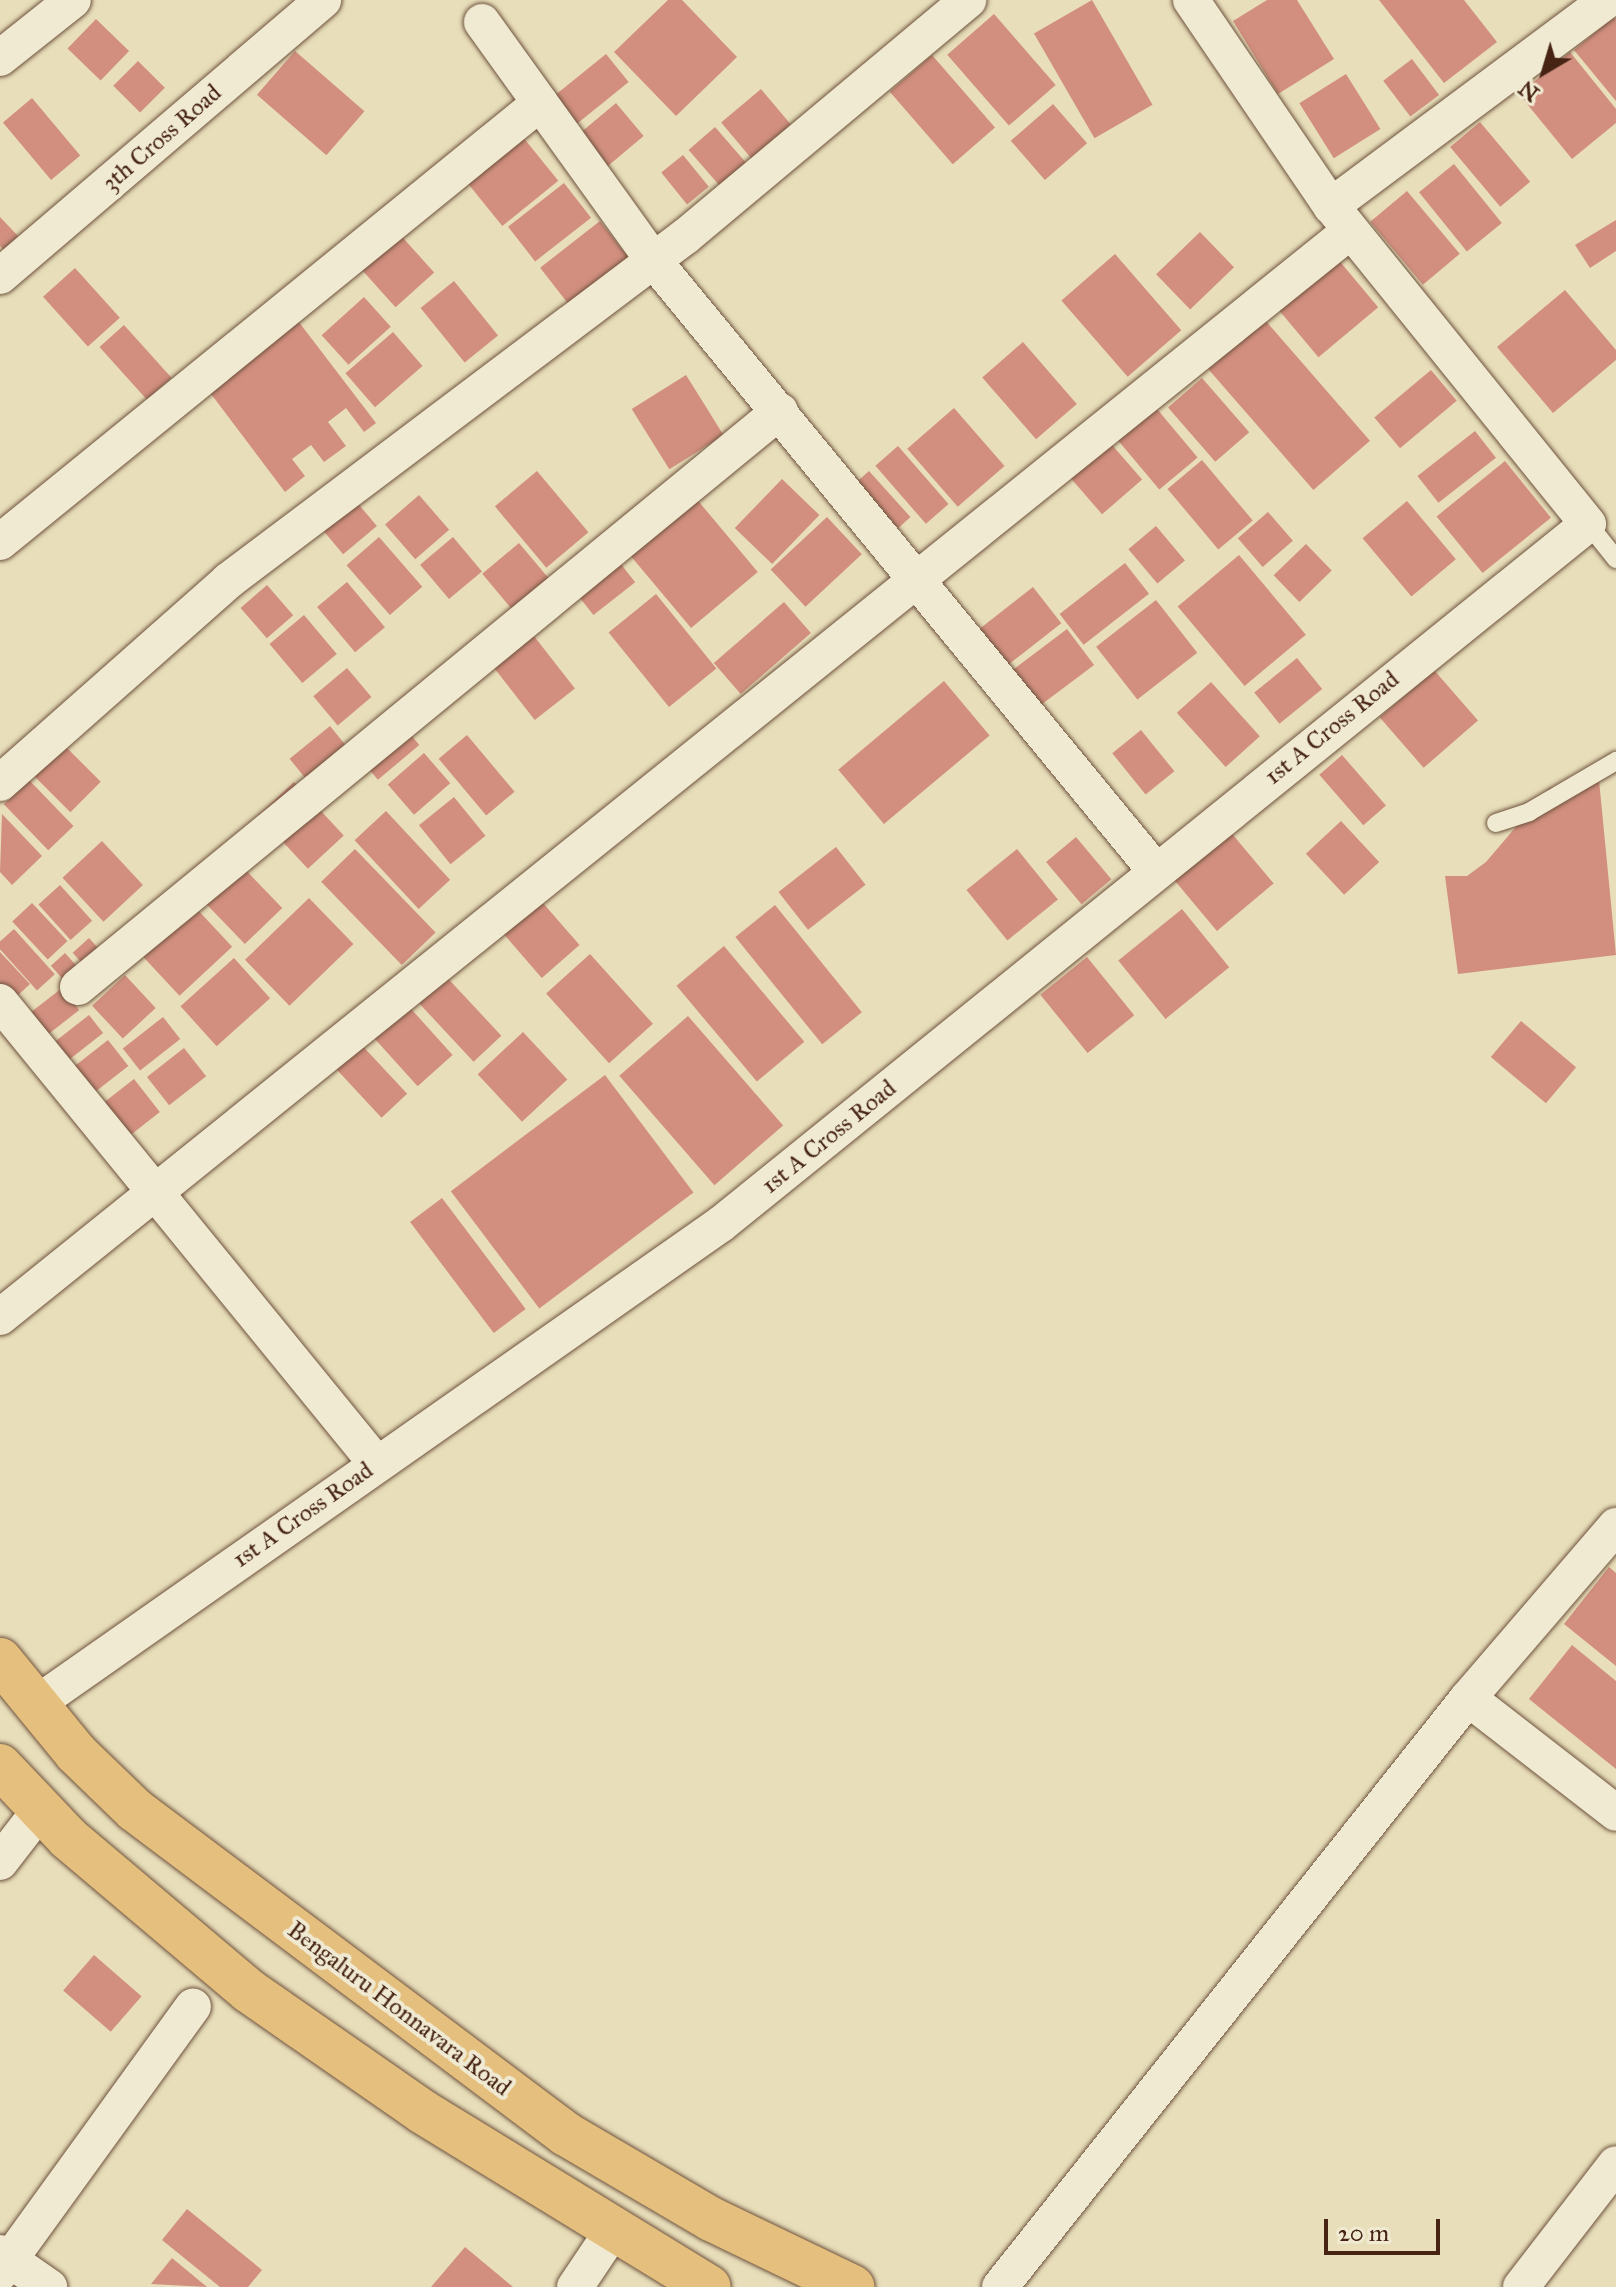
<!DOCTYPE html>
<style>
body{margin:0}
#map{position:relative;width:1616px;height:2287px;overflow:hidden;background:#e8deba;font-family:"IM FELL Great Primer",serif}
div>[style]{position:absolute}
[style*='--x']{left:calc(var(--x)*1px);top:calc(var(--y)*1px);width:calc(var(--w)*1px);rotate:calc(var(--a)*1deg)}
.building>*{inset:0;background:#d28f7f;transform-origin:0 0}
.roads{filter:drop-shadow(0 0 2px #6e523d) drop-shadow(0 0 2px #6e523d)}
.service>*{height:18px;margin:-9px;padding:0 9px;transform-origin:9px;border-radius:9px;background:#f0ead2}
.minor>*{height:36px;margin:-18px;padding:0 18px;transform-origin:18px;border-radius:18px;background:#f0ead2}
.primary>*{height:44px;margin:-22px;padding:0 22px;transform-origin:22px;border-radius:22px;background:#e4bf7d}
span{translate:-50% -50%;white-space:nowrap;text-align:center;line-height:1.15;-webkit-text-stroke:8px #f0ead2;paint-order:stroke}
.street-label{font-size:24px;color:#462313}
.north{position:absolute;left:1504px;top:32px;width:80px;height:80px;-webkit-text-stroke:6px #f0ead2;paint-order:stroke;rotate:218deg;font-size:22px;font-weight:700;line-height:32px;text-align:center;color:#462313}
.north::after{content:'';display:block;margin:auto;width:28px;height:36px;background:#462313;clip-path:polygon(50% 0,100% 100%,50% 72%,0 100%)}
.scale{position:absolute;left:1324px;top:2219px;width:116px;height:36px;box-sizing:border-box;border:4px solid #462313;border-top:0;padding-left:10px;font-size:24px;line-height:28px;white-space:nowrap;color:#462313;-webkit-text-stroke:6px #f0ead2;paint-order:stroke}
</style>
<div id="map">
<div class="building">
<div style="clip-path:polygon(668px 0,682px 0,737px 57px,676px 116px,614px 52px)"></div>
<div style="left:1092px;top:0;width:121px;height:67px;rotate:60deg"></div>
<div style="clip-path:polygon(1267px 0,1297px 0,1334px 59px,1278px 94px,1233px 21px)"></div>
<div style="clip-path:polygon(1379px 0,1464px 0,1497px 42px,1444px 83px)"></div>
<div style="left:994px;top:14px;width:94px;height:62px;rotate:49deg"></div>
<div style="clip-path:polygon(1614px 17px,1616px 20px,1616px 101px,1574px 50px)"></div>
<div style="left:96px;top:19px;width:46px;height:41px;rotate:44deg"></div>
<div style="left:295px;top:51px;width:92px;height:58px;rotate:41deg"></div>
<div style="clip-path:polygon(1570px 52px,1616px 109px,1616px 123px,1572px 159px,1519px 94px)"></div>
<div style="left:606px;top:54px;width:36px;height:78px;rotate:51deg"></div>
<div style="left:932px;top:55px;width:96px;height:56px;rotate:49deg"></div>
<div style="left:1412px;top:59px;width:45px;height:36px;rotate:53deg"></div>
<div style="left:138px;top:61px;width:38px;height:35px;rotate:45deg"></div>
<div style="left:1346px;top:74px;width:65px;height:55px;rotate:58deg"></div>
<div style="left:761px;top:89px;width:52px;height:52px;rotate:50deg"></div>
<div style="left:32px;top:98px;width:75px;height:38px;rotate:50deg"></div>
<div style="left:616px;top:103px;width:43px;height:58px;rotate:50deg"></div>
<div style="left:1053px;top:104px;width:52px;height:56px;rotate:49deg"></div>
<div style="left:1480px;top:122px;width:78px;height:39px;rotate:50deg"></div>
<div style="left:715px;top:127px;width:57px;height:35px;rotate:49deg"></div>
<div style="left:518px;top:131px;width:64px;height:72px;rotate:51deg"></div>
<div style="left:683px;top:155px;width:41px;height:28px;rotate:51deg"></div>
<div style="left:1454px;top:164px;width:76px;height:45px;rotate:51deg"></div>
<div style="left:564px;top:183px;width:44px;height:71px;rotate:52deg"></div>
<div style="left:1407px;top:191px;width:82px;height:48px;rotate:50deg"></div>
<div style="clip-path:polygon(0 217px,18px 236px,4px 250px,0 246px)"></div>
<div style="left:386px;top:219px;width:72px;height:52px;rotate:48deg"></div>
<div style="clip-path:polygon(1616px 220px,1616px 251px,1590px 268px,1575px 245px)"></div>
<div style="left:600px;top:221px;width:57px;height:76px;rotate:52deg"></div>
<div style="left:1200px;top:232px;width:49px;height:61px;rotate:46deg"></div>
<div style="left:1321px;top:239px;width:89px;height:78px;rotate:50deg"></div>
<div style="left:1115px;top:254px;width:101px;height:71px;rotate:49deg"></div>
<div style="left:75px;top:268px;width:67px;height:43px;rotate:48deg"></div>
<div style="left:454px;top:281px;width:70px;height:43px;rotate:51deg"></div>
<div style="clip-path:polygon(1565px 290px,1616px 350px,1616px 360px,1553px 413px,1497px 347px)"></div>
<div style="left:364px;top:297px;width:40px;height:57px;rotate:48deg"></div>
<div style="clip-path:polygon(292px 313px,376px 423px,364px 432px,346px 408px,328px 422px,346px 446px,324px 462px,311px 445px,292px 459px,305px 476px,285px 492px,202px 382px)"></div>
<div style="left:1265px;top:320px;width:160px;height:75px;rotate:49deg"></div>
<div style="left:124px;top:325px;width:71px;height:33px;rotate:48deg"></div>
<div style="left:393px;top:332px;width:45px;height:63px;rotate:49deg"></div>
<div style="left:1023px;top:342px;width:82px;height:54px;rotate:49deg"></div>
<div style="left:1431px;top:370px;width:40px;height:74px;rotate:50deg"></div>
<div style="left:686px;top:375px;width:71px;height:64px;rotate:58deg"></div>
<div style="left:1202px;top:378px;width:72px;height:45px;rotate:49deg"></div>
<div style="left:1152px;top:403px;width:71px;height:50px;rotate:50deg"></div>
<div style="left:954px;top:408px;width:77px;height:62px;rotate:49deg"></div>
<div style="left:1475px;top:431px;width:34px;height:73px;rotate:52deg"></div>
<div style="left:1106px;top:438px;width:55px;height:53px;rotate:49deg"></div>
<div style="left:898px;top:446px;width:77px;height:30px;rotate:49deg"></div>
<div style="left:1202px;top:460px;width:79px;height:45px;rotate:50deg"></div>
<div style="left:1505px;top:461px;width:73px;height:88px;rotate:51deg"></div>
<div style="left:537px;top:471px;width:80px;height:55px;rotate:50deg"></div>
<div style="left:869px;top:471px;width:62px;height:45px;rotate:48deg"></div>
<div style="left:782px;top:479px;width:52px;height:68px;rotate:44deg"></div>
<div style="left:689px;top:490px;width:107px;height:87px;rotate:50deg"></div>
<div style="left:419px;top:495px;width:46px;height:45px;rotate:49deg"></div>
<div style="left:355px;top:500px;width:34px;height:44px;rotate:50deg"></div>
<div style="left:1407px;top:501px;width:76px;height:58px;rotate:50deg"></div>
<div style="left:1268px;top:512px;width:38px;height:40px;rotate:49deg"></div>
<div style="left:827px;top:517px;width:51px;height:77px;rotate:47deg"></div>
<div style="left:1156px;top:526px;width:45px;height:36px;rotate:50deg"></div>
<div style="left:379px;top:537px;width:66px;height:43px;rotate:49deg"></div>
<div style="left:453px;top:537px;width:45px;height:43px;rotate:50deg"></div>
<div style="left:519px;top:543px;width:51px;height:48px;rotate:50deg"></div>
<div style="left:1306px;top:544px;width:37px;height:45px;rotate:46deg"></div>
<div style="left:613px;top:554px;width:36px;height:53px;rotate:52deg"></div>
<div style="left:1239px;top:555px;width:104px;height:80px;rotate:50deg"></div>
<div style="left:1125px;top:563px;width:39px;height:83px;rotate:52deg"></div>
<div style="left:347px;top:582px;width:59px;height:39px;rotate:50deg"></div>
<div style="left:267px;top:585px;width:40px;height:35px;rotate:49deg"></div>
<div style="left:1033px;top:587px;width:46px;height:77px;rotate:52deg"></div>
<div style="left:656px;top:594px;width:96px;height:61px;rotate:51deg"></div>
<div style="left:1156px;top:600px;width:67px;height:76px;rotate:52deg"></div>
<div style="left:784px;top:602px;width:41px;height:93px;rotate:49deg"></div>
<div style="left:304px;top:615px;width:51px;height:45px;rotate:50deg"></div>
<div style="left:1067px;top:629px;width:45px;height:80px;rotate:53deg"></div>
<div style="left:530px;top:631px;width:73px;height:51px;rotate:52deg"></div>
<div style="left:1297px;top:658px;width:40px;height:55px;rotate:51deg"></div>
<div style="left:347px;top:668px;width:38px;height:44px;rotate:50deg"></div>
<div style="left:1434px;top:670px;width:67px;height:72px;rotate:49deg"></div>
<div style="left:944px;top:681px;width:71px;height:138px;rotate:50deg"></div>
<div style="left:1211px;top:682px;width:73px;height:46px;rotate:48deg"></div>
<div style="left:400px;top:722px;width:30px;height:54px;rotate:50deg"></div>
<div style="left:330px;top:726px;width:28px;height:52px;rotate:51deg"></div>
<div style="left:1141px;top:730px;width:53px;height:37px;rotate:51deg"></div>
<div style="left:467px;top:735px;width:74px;height:37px;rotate:50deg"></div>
<div style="left:64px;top:745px;width:52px;height:43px;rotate:45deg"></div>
<div style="left:424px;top:753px;width:40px;height:48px;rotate:49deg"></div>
<div style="left:1342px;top:755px;width:67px;height:30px;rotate:49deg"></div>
<div style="left:29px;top:780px;width:64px;height:35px;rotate:46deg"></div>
<div style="clip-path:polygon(1599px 780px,1616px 955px,1458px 974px,1445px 876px,1467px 876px,1486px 862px,1549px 788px)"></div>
<div style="left:294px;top:782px;width:73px;height:49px;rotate:47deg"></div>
<div style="left:454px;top:797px;width:50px;height:45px;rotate:51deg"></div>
<div style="left:386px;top:811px;width:94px;height:43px;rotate:47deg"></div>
<div style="clip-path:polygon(2px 814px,42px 856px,12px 885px,0 872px)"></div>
<div style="left:1341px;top:821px;width:56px;height:48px;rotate:47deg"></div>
<div style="left:1228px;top:829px;width:71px;height:74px;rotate:50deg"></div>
<div style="left:1076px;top:837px;width:55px;height:39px;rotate:50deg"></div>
<div style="left:102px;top:841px;width:60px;height:54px;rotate:47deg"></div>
<div style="left:836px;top:847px;width:48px;height:73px;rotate:52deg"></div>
<div style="left:355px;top:849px;width:116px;height:47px;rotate:46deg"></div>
<div style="left:1017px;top:849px;width:65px;height:65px;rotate:51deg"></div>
<div style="left:235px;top:859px;width:68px;height:52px;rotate:46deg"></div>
<div style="left:60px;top:885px;width:48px;height:29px;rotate:48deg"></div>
<div style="left:529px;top:887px;width:77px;height:50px;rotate:49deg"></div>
<div style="left:309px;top:898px;width:64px;height:89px;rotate:46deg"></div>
<div style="left:32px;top:903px;width:52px;height:27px;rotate:47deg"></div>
<div style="left:775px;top:905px;width:138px;height:51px;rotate:51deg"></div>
<div style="left:196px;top:908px;width:53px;height:72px;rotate:47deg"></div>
<div style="left:1182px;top:909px;width:75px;height:82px;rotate:51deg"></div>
<div style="left:14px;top:929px;width:61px;height:24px;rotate:48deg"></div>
<div style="left:89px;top:938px;width:30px;height:22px;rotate:48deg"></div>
<div style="left:724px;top:946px;width:125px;height:62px;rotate:50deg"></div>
<div style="clip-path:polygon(0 952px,30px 984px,14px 999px,0 984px)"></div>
<div style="left:65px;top:953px;width:43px;height:19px;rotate:48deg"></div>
<div style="left:590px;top:954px;width:94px;height:59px;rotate:48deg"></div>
<div style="left:427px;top:956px;width:109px;height:38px;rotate:47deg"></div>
<div style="left:1087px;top:957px;width:75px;height:60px;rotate:51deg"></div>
<div style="left:234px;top:958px;width:54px;height:72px;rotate:48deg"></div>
<div style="left:125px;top:975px;width:45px;height:45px;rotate:47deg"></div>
<div style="left:62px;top:988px;width:28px;height:48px;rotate:52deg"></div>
<div style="left:395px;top:991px;width:86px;height:47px;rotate:48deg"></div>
<div style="left:89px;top:1015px;width:23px;height:53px;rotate:52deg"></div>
<div style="left:688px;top:1016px;width:145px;height:91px;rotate:49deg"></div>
<div style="left:163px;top:1017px;width:28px;height:51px;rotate:52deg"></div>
<div style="left:1521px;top:1021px;width:72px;height:47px;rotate:40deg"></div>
<div style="left:523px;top:1032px;width:65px;height:62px;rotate:47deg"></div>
<div style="left:356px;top:1039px;width:75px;height:35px;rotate:47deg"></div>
<div style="left:108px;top:1040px;width:33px;height:56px;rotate:52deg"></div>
<div style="left:184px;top:1048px;width:36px;height:47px;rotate:52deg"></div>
<div style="left:605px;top:1075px;width:147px;height:193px;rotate:53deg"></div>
<div style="left:134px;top:1079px;width:42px;height:50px;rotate:52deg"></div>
<div style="left:442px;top:1198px;width:139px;height:40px;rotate:53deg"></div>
<div style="clip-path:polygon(1609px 1567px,1616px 1573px,1616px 1666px,1564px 1624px)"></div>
<div style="clip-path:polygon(1572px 1645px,1616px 1681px,1616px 1769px,1529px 1699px)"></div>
<div style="left:94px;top:1955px;width:63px;height:47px;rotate:41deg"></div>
<div style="clip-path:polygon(187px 2209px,262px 2270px,248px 2287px,220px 2287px,162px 2240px)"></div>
<div style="clip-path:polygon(465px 2247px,513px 2287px,431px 2287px)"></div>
<div style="clip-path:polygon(172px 2258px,207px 2287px,151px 2284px)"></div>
</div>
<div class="roads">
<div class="service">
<div style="--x:1588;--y:524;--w:45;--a:51.3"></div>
<div style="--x:1496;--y:823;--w:35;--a:-18"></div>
<div style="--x:1529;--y:812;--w:101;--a:-30.4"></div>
</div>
<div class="minor">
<div style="--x:482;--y:22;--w:294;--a:54.3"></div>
<div style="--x:654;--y:261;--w:789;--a:50.56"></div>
<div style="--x:0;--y:58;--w:93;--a:-38.5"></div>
<div style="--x:1331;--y:206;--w:344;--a:-36.7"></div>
<div style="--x:0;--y:276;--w:425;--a:-40.5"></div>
<div style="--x:0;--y:542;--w:696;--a:-39.11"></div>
<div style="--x:0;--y:783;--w:305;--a:-41.5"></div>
<div style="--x:228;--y:581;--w:573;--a:-36.99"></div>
<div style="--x:686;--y:236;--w:368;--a:-39.9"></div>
<div style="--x:78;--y:987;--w:908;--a:-39.37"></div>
<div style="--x:0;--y:1002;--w:595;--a:50.8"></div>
<div style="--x:0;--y:1317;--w:1733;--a:-38.81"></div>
<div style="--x:1468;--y:1698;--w:187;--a:37.8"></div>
<div style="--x:36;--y:1704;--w:836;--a:-35.02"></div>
<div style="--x:721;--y:1224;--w:1114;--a:-38.92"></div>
<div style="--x:1588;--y:524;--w:409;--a:-128.9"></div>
<div style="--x:1331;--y:206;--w:249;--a:-124.2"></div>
<div style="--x:0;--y:1862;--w:67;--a:-52.3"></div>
<div style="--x:0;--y:2253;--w:60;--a:34.8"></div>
<div style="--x:0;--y:2273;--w:329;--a:-54.1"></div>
<div style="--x:575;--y:2287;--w:66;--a:-56.1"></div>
<div style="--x:1000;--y:2287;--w:752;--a:-51.53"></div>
<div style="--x:1468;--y:1698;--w:227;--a:-49.3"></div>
<div style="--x:1521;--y:2287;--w:155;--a:-52.3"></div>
</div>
<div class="primary">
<div style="--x:0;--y:1660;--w:120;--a:50.7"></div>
<div style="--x:76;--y:1753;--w:82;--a:44"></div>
<div style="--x:135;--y:1810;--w:539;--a:36.93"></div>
<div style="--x:566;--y:2134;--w:168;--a:30.4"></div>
<div style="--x:711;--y:2219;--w:157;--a:25.7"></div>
<div style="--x:0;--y:1766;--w:99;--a:46.6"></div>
<div style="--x:68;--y:1838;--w:237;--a:40.2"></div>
<div style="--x:249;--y:1991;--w:212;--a:34.8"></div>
<div style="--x:423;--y:2112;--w:335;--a:31.5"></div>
</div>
</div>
<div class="street-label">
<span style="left:162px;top:138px;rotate:-41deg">3th Cross Road</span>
<span style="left:1332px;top:728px;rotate:-39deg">1st A Cross Road</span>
<span style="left:829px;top:1137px;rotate:-39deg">1st A Cross Road</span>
<span style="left:303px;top:1515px;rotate:-35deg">1st A Cross Road</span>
<span style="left:399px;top:2009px;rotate:37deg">Bengaluru Honnavara Road</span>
</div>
<div class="north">N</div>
<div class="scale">20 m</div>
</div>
